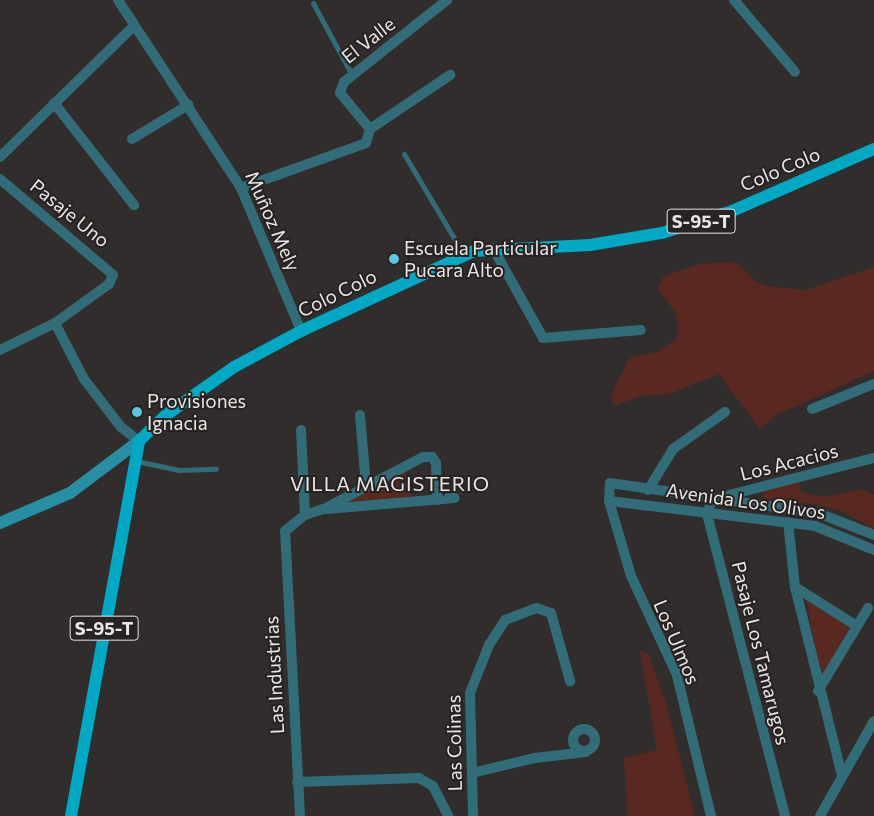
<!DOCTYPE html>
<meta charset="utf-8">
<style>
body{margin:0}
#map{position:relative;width:874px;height:816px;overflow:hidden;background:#312d2c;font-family:Commissioner,sans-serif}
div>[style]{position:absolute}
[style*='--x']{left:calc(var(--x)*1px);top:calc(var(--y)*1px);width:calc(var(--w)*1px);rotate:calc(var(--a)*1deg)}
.green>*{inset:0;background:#582821}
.lane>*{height:5px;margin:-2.5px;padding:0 2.5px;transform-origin:2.5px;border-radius:2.5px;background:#336c79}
.street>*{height:10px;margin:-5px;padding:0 5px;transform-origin:5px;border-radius:5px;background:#336c79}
.street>.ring{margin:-5px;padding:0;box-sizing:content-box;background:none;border:10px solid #336c79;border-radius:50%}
.secondary>*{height:12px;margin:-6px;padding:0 6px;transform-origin:6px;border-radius:6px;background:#268fa3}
.primary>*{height:12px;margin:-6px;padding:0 6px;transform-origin:6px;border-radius:6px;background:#00a9c3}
.dots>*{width:14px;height:14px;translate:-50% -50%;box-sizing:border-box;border:2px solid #272322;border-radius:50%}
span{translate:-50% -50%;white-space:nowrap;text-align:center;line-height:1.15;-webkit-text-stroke:4px #272322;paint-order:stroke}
.shield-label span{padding:1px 4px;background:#272322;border:1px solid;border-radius:4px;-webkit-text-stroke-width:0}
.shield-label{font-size:18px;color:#e8e5e4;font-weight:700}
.street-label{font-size:19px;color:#e8e5e4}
.poi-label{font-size:19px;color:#e8e5e4}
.left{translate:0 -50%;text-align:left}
.neighbourhood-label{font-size:20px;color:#e8e5e4;letter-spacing:1px}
</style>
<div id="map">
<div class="green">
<div style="clip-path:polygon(727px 262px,739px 264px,755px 281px,766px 286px,806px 290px,874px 267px,874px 371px,776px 415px,760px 429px,719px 374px,669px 394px,641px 396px,614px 406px,611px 399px,615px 386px,630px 358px,656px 352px,676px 340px,679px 328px,675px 312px,658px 289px,663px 277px,699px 264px)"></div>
<div style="clip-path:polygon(406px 471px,412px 498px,345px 503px,380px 484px)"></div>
<div style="clip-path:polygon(800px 481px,801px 492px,823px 497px,863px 489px,874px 495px,874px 529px,841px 511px,814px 504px,764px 499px,764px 490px)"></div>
<div style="clip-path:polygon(806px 600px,850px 627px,821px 677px)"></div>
<div style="clip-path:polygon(640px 651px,649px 655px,666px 703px,695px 816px,627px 816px,624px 758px,657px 750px)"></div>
</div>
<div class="lane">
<div style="--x:313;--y:3;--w:82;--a:61.6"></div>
<div style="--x:404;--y:154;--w:117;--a:59.3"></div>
<div style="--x:136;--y:461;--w:44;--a:11.8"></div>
<div style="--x:179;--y:470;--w:37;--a:-2"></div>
</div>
<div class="street">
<div style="--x:118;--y:0;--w:225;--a:56.8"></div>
<div style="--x:241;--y:188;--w:155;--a:67.2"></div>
<div style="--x:734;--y:0;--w:94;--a:49.7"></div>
<div style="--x:54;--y:103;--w:130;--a:51.9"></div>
<div style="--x:370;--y:129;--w:97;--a:-34"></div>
<div style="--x:132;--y:139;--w:66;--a:-31.3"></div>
<div style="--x:0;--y:157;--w:187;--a:-44.4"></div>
<div style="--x:0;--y:179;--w:148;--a:40.3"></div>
<div style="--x:113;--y:275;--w:10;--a:114"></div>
<div style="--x:109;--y:284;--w:67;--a:144.2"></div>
<div style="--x:55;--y:323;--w:61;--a:153.9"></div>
<div style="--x:241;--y:188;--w:133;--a:-19.8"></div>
<div style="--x:366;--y:143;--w:15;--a:-74"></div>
<div style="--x:370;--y:129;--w:47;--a:-129.8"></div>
<div style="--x:340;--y:93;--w:12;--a:-70"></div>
<div style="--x:344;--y:82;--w:132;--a:-38.5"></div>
<div style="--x:493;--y:248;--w:103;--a:60.9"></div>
<div style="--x:543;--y:338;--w:98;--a:-4.7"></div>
<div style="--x:55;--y:323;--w:63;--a:62.6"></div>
<div style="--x:84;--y:379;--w:61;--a:52.4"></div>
<div style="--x:121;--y:427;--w:23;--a:38"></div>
<div style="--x:812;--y:409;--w:67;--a:-22"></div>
<div style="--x:360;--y:415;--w:70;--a:85.1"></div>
<div style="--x:301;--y:430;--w:85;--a:87.3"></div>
<div style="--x:648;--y:490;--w:48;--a:-58.6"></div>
<div style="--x:673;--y:449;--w:64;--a:-35.4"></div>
<div style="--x:718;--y:498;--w:161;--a:-14.4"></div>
<div style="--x:712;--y:499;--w:16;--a:108"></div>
<div style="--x:707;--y:514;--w:312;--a:75.5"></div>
<div style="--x:609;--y:501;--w:208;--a:6.9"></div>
<div style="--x:815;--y:526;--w:64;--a:22.1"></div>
<div style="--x:328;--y:509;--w:127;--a:-5"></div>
<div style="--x:788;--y:522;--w:65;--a:83.9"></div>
<div style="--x:795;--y:587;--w:195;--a:76"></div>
<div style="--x:795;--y:587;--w:73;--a:32.2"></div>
<div style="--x:818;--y:691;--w:97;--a:-58.9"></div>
<div class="ring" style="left:573px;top:729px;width:12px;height:12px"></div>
<div style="--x:472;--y:773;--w:65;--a:-13.4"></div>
<div style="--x:535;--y:758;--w:51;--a:-6.7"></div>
<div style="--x:297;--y:782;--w:122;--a:-1.9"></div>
<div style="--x:419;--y:778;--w:16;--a:30"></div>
<div style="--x:433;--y:786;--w:34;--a:63"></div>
<div style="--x:300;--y:816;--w:285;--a:-93"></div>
<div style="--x:285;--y:531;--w:26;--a:-39"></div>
<div style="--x:305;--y:515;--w:20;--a:-18"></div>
<div style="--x:324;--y:509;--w:112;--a:-27.7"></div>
<div style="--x:423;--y:457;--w:9;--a:0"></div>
<div style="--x:432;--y:457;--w:7;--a:56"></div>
<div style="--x:436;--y:463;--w:37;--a:88"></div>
<div style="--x:473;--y:816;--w:123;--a:-91.4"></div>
<div style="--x:470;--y:693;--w:52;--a:-68.4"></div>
<div style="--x:489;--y:645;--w:30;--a:-57"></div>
<div style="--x:505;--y:620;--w:34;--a:-21"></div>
<div style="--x:537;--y:608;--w:15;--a:20"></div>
<div style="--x:551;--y:613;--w:71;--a:74.4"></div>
<div style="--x:711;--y:816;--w:145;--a:-103.6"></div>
<div style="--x:677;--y:675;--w:109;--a:-114.9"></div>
<div style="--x:631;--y:576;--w:78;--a:-106.3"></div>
<div style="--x:609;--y:501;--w:18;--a:-87"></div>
<div style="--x:610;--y:483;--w:210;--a:8.2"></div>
<div style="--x:818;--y:513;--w:60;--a:21.4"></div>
<div style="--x:820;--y:816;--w:109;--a:-60.4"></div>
</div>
<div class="secondary">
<div style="--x:0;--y:523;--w:76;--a:-23.2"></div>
<div style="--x:70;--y:493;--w:86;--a:-37"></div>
</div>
<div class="primary">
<div style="--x:71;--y:816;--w:381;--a:-79.7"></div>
<div style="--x:139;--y:441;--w:37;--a:-44"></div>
<div style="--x:166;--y:415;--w:83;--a:-35.2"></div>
<div style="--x:234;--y:367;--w:76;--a:-28.2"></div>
<div style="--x:301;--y:331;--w:191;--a:-24.8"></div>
<div style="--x:474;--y:251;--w:116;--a:-3"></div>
<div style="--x:590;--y:245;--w:73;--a:-9.5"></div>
<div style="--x:662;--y:233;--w:73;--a:-17.4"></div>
<div style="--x:732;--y:211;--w:155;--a:-23.6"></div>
</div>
<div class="dots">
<div style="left:394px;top:259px;background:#56c9e1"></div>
<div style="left:137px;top:412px;background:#56c9e1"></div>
</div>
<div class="shield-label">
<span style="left:701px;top:221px">S-95-T</span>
<span style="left:104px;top:628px">S-95-T</span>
</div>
<div class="street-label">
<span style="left:368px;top:40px;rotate:-38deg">El Valle</span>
<span style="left:780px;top:169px;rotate:-23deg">Colo Colo</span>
<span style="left:70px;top:213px;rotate:39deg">Pasaje Uno</span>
<span style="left:273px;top:221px;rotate:66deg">Muñoz Mely</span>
<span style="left:337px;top:293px;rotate:-26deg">Colo Colo</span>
<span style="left:789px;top:462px;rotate:-14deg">Los Acacios</span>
<span style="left:746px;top:501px;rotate:8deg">Avenida Los Olivos</span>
<span style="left:677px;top:642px;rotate:67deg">Los Ulmos</span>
<span style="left:761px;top:653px;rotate:76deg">Pasaje Los Tamarugos</span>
<span style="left:274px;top:675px;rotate:-93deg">Las Industrias</span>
<span style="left:454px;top:743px;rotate:-91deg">Las Colinas</span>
</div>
<div class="poi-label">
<span class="left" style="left:404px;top:259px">Escuela Particular<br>Pucara Alto</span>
<span class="left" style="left:147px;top:412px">Provisiones<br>Ignacia</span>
</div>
<div class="neighbourhood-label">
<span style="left:390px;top:483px">VILLA MAGISTERIO</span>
</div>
</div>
